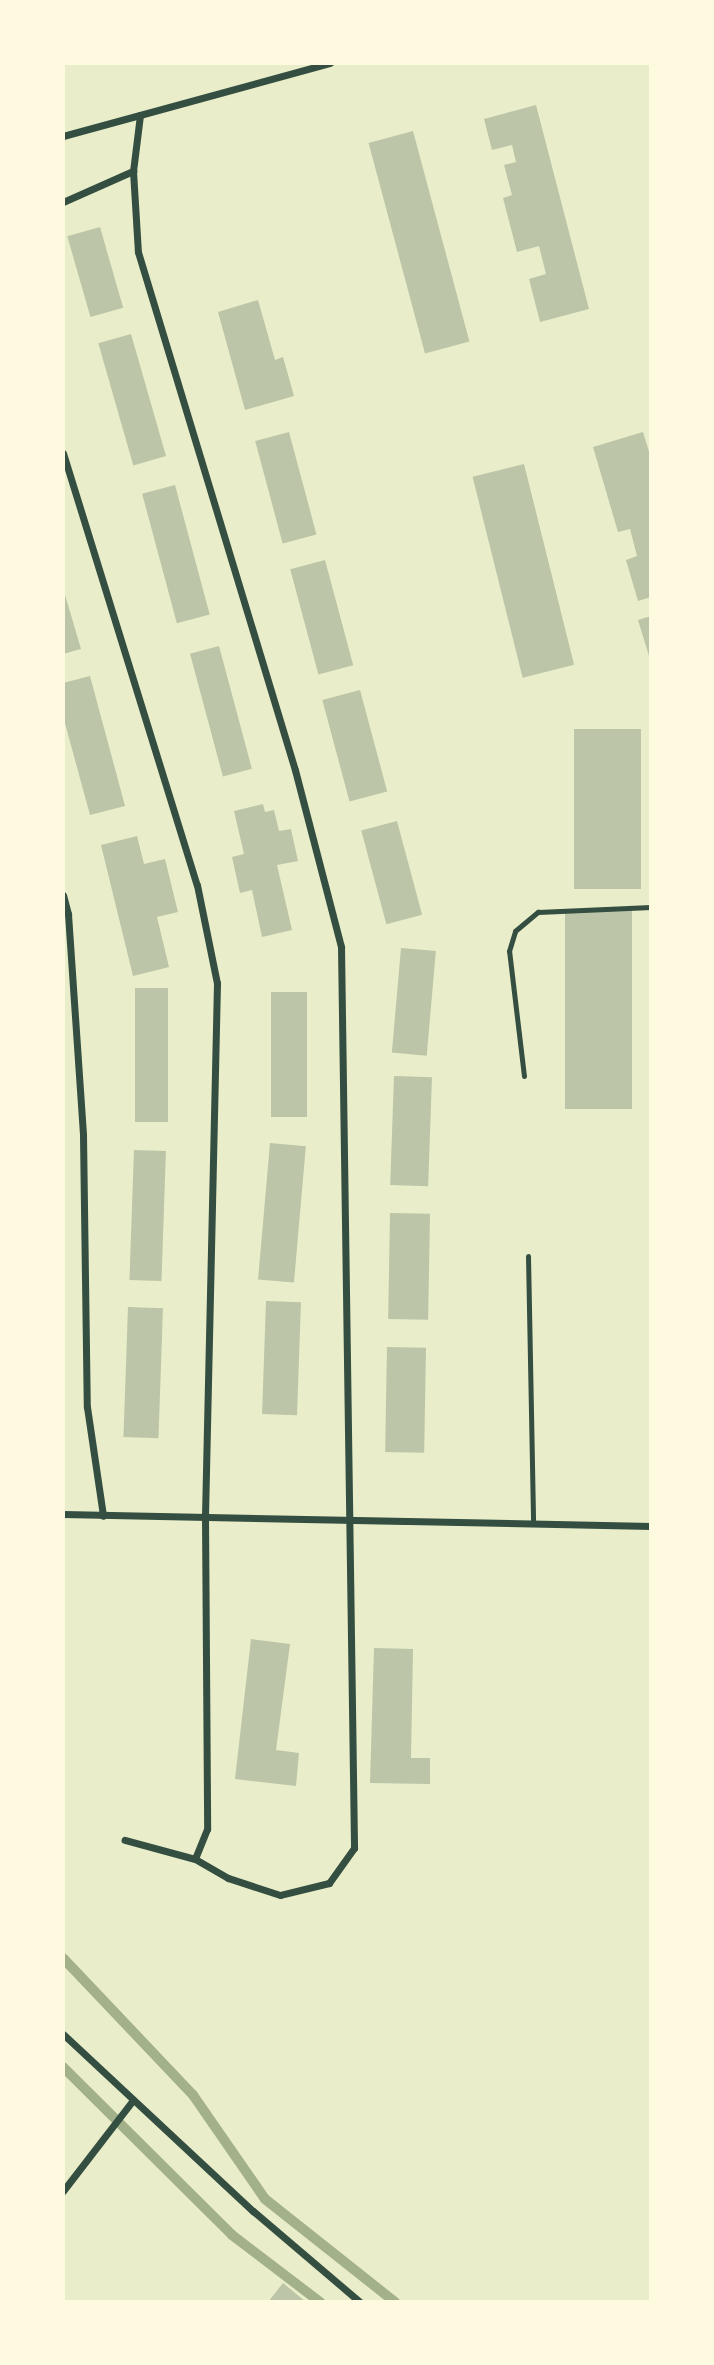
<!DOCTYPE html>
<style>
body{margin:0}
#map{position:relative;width:714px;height:2365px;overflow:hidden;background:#e9edc9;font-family:Montserrat,sans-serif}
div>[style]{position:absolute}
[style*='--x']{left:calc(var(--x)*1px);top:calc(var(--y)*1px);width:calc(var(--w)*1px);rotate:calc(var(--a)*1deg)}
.stream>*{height:10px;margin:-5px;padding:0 5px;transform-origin:5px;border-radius:5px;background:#a3b18a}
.building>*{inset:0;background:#bcc5a7;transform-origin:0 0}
.service>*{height:5px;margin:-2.5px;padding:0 2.5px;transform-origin:2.5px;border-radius:2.5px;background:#344e41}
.minor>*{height:7px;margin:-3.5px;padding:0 3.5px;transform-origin:3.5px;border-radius:3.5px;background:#344e41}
span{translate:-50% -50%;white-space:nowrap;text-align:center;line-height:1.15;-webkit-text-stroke:5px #fefae0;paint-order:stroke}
.frame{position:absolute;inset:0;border:65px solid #fefae0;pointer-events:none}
</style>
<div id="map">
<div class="stream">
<div style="--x:63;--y:1958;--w:189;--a:46.5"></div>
<div style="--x:193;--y:2095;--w:126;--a:55.3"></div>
<div style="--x:265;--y:2199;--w:166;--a:38.4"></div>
<div style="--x:63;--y:2067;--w:238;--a:44.8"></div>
<div style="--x:232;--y:2235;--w:111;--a:37.3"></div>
</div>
<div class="building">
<div style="clip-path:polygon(536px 105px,589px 309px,540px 322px,529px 279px,546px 274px,539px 246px,517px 252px,503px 198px,512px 195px,504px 165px,516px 162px,512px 145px,492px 150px,484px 119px)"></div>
<div style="left:413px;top:131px;width:218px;height:46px;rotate:75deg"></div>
<div style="left:100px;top:227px;width:84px;height:34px;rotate:74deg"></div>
<div style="clip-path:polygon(258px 300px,275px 360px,283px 357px,294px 396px,245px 410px,218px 312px)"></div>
<div style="left:131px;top:334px;width:127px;height:34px;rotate:74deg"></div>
<div style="left:289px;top:432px;width:106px;height:35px;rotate:75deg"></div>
<div style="clip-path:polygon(643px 432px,651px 458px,651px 597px,638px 601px,626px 560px,637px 556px,630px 529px,618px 532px,593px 447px)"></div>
<div style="left:524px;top:464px;width:207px;height:53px;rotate:76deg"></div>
<div style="left:175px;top:485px;width:134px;height:34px;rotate:75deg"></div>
<div style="left:325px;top:560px;width:109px;height:36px;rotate:75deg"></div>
<div style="clip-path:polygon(63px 588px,81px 649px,63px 654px)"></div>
<div style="clip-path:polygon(651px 616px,651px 655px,649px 656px,638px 620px)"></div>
<div style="left:219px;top:646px;width:127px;height:30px;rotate:75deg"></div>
<div style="clip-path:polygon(90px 676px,125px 806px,90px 815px,63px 716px,63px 683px)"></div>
<div style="left:360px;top:690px;width:105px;height:39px;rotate:75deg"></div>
<div style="left:574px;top:729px;width:67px;height:160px"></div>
<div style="clip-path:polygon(263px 804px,265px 812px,274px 810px,279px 831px,291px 829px,298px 861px,277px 865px,292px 930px,262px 937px,252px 890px,240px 893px,232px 857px,244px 854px,234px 811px)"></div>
<div style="left:397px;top:821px;width:97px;height:37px;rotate:75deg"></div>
<div style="clip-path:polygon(137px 836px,144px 864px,165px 859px,178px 912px,157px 917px,169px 967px,133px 976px,101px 845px)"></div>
<div style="left:565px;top:911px;width:67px;height:198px"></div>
<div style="left:401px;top:948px;width:35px;height:105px;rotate:5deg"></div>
<div style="left:135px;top:988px;width:33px;height:134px"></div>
<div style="left:271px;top:992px;width:36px;height:125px"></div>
<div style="left:394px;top:1076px;width:38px;height:109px;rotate:2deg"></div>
<div style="left:270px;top:1143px;width:36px;height:137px;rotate:5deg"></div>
<div style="left:134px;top:1150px;width:32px;height:130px;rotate:2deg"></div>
<div style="left:390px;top:1213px;width:40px;height:106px;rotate:1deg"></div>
<div style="left:266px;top:1301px;width:35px;height:113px;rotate:2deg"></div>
<div style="left:128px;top:1307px;width:35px;height:130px;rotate:2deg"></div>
<div style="left:387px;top:1347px;width:39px;height:105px;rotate:1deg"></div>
<div style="clip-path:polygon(251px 1639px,290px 1644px,276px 1750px,299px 1753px,296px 1786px,235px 1779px)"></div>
<div style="clip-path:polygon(374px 1648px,413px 1649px,411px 1758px,430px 1758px,430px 1784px,370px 1783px)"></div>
<div style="clip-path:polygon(283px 2283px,306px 2302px,268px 2302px)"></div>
</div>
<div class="service">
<div style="--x:524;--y:1076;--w:126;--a:-96.8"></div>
<div style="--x:509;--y:951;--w:21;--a:-73"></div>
<div style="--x:515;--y:931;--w:30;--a:-40"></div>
<div style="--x:538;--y:912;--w:113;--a:-2.5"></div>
<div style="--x:528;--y:1256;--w:266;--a:88.9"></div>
</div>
<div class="minor">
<div style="--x:140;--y:115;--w:56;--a:97.1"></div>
<div style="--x:133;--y:171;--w:81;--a:86.5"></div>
<div style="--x:138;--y:252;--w:541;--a:73.14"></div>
<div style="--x:295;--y:770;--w:183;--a:75.4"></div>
<div style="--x:341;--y:947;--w:901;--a:89.17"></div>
<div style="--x:354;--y:1848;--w:43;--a:125.5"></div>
<div style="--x:329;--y:1883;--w:50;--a:166.2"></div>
<div style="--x:280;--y:1895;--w:55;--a:-161.9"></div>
<div style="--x:228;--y:1878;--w:38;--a:-150"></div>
<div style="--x:63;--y:136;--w:277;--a:-15.3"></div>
<div style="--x:63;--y:202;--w:77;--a:-23.9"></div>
<div style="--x:63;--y:453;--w:452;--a:72.8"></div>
<div style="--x:197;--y:885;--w:100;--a:78.5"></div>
<div style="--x:217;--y:983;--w:534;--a:91.29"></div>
<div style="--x:205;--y:1517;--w:312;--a:89.6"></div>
<div style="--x:207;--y:1829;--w:32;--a:112"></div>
<div style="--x:195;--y:1859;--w:73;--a:-164.8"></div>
<div style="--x:63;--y:895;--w:20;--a:75"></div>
<div style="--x:68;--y:914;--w:222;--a:86.1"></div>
<div style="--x:83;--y:1135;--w:272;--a:89.2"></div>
<div style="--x:87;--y:1407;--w:110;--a:81.6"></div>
<div style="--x:63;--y:1514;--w:588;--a:1.17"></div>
<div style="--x:63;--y:2034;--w:260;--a:43"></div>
<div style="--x:253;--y:2211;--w:140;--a:40.4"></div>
<div style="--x:63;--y:2191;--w:115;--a:-52.4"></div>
</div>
<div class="frame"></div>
</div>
